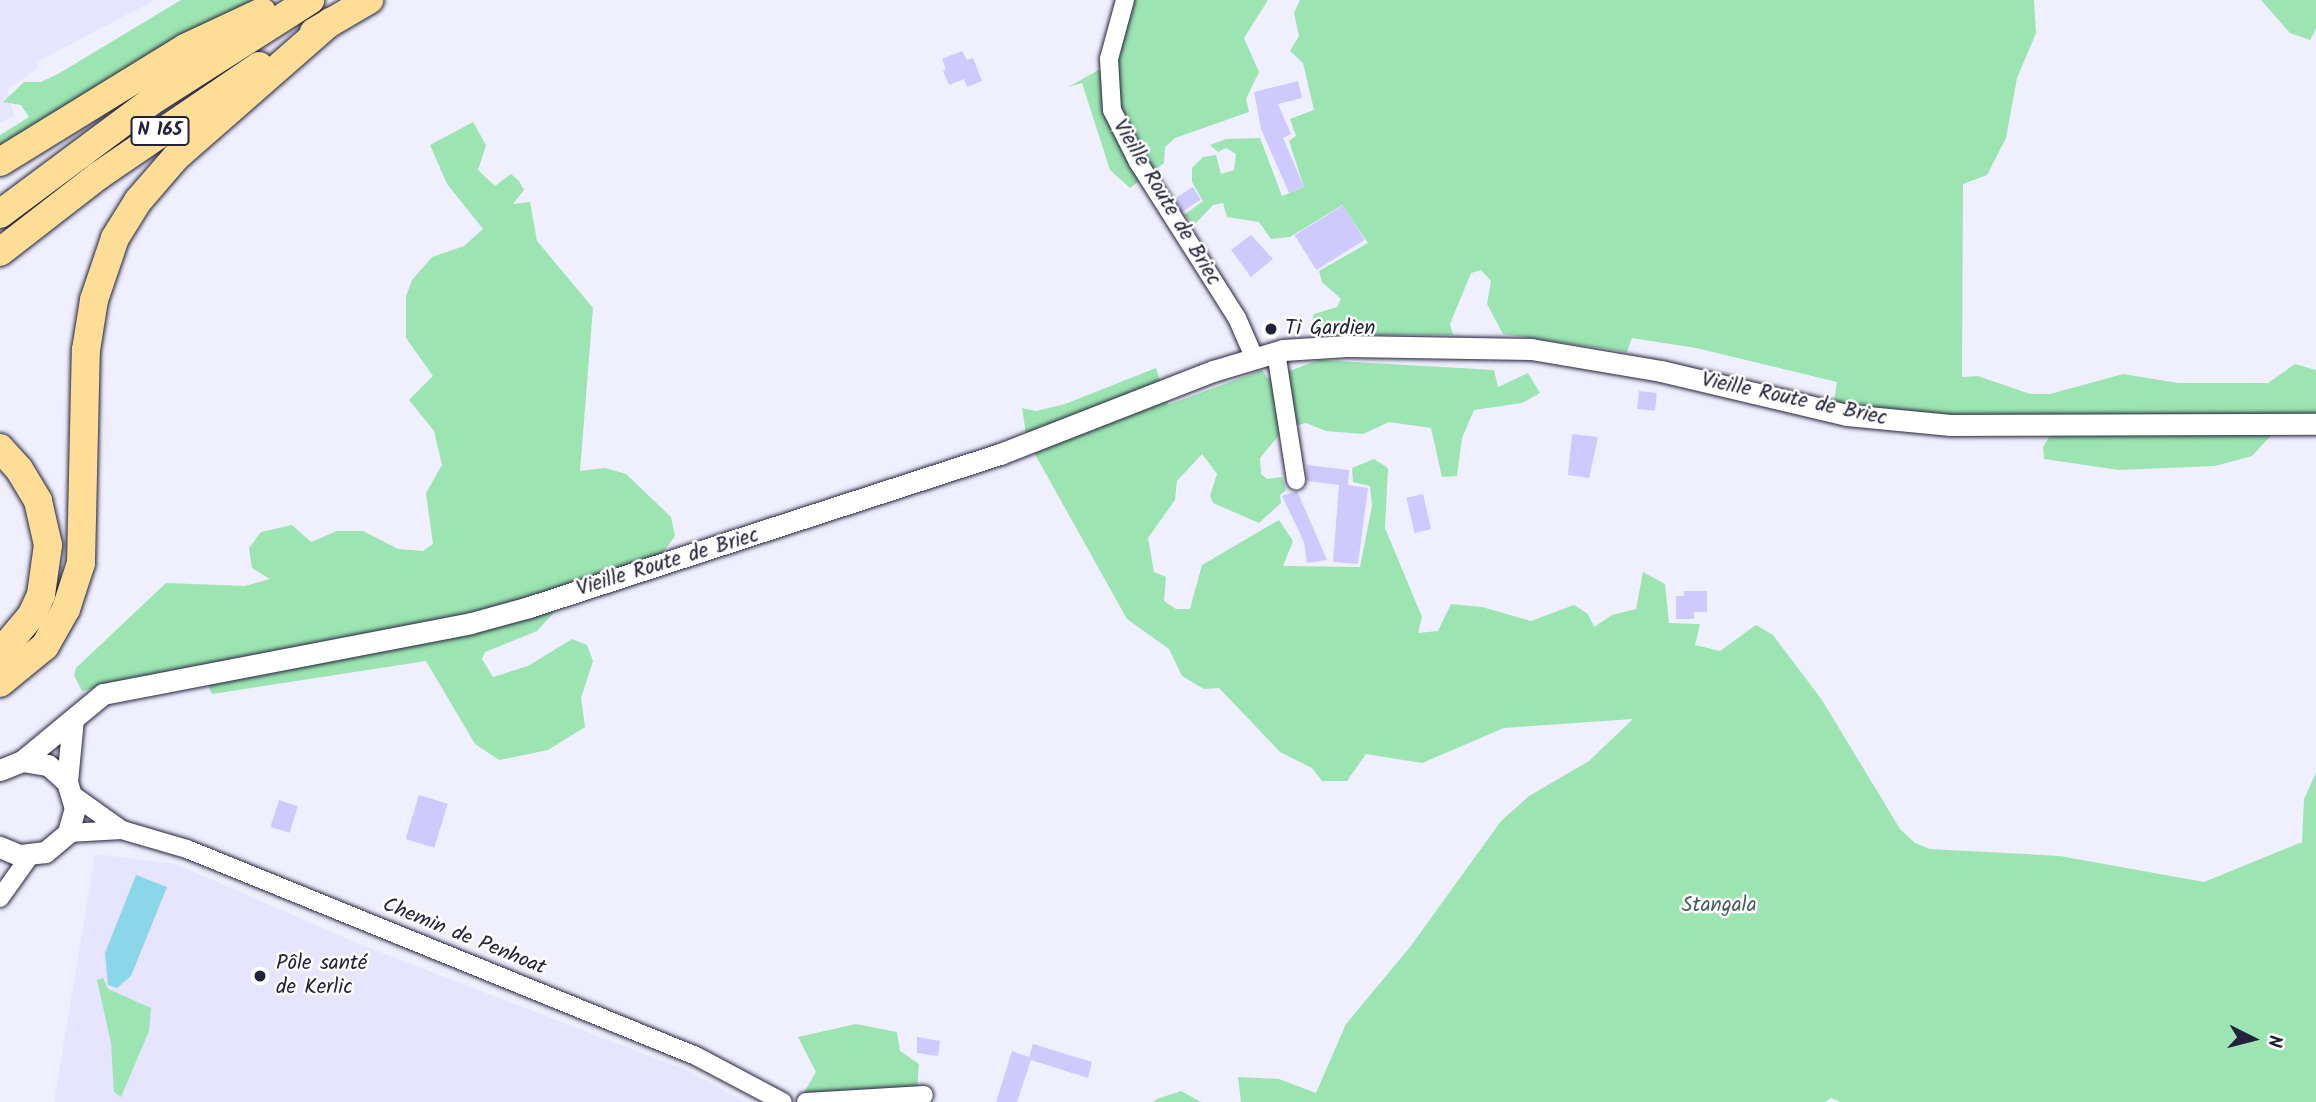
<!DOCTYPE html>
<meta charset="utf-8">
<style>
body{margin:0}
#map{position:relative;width:2316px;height:1102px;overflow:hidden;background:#f0effe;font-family:Kalam,sans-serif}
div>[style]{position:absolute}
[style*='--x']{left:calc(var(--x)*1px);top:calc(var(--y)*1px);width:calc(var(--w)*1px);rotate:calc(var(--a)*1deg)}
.built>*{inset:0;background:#e6e4fe}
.green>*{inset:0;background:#9ce4b2}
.water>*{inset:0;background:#8ad7ea}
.building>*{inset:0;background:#cecafd;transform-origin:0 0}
.roads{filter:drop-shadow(0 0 2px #22223b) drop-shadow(0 0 2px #22223b)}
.minor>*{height:18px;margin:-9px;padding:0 9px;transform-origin:9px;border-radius:9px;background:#fff}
.tertiary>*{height:21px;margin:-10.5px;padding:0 10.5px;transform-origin:10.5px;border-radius:10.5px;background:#fff}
.trunk>*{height:28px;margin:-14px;padding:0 14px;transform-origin:14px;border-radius:14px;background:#fedd96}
.dots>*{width:19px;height:19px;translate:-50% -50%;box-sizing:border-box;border:4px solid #fff;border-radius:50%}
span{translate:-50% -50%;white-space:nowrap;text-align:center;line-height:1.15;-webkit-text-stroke:5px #fff;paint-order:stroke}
.shield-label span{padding:2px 5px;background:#fff;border:2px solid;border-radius:5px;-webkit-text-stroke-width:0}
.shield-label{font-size:19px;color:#22223b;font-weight:700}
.street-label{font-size:21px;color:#22223b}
.poi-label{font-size:21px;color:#22223b}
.left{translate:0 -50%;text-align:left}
.park-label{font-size:21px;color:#475c5f}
.north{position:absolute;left:2218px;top:1004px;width:70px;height:70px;-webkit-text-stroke:5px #fff;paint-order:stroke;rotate:96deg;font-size:19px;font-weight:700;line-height:28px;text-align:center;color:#22223b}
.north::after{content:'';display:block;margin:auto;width:24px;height:32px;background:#22223b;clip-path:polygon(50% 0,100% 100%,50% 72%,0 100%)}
</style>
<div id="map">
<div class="built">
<div style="clip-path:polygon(0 0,155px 0,36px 62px,38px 68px,7px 90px,14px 116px,0 123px)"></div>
<div style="clip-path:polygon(95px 854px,176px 864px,359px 944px,691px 1072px,744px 1102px,54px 1102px)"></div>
</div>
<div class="green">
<div style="clip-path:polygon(181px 0,253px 0,0 149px,0 135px,29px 117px,21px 105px,3px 102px,24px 82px,41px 82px,58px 74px)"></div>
<div style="clip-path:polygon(1130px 0,1268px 0,1244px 38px,1259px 72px,1246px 99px,1249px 112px,1175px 138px,1165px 147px,1164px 163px,1130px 188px,1110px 170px,1082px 83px,1068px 87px,1115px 61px)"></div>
<div style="clip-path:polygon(1300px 0,2034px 0,2036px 33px,2017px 78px,2006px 138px,1987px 175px,1963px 184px,1962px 377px,1978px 376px,2030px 394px,2050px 394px,2123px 374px,2178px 383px,2268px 383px,2295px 364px,2316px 370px,2316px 414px,2290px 415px,2252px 456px,2215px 466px,2119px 470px,2044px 459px,2043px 447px,2060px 420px,1881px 412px,1834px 401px,1837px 382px,1696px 348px,1632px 338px,1627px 352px,1503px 334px,1487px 304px,1491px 281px,1481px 270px,1471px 273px,1450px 324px,1453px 335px,1372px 335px,1311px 325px,1314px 314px,1337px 307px,1341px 299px,1322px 282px,1319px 271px,1368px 243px,1342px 205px,1290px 237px,1271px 239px,1259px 222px,1227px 217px,1223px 203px,1213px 205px,1195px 224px,1184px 215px,1203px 201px,1192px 182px,1192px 168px,1203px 157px,1216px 155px,1221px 174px,1234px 170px,1236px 154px,1226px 148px,1218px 152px,1210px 145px,1226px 139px,1260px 138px,1282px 196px,1304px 187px,1289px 141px,1296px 136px,1290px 119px,1314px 110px,1303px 63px,1290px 51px,1299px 36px,1294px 13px)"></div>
<div style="clip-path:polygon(2261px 0,2316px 0,2316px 29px,2310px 40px,2290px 33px)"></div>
<div style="clip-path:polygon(473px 122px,486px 145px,478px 170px,495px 186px,511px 174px,519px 181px,524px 190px,513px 204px,530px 202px,537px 241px,593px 308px,580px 471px,605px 468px,626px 474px,671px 517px,675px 536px,660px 557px,577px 587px,537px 631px,485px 652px,482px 659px,493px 677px,528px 666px,572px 639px,587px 645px,593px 661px,581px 698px,585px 727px,548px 750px,499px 760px,475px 744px,426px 661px,212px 694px,198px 665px,82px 691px,74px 675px,76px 668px,166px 583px,245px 586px,270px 579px,252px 568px,249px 548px,261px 532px,292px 525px,311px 542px,337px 531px,363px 531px,398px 549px,423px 551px,433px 544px,426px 493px,442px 465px,434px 431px,409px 400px,433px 376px,406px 338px,406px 296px,412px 280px,432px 257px,464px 246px,483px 229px,447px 184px,430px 145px)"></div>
<div style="clip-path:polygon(1319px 360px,1494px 370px,1498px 387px,1528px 373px,1540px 393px,1522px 403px,1474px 410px,1462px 438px,1457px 476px,1442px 477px,1431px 428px,1389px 422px,1363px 434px,1326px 431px,1306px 423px,1285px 428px,1260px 458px,1261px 474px,1267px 479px,1282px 477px,1286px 490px,1280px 495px,1281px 503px,1259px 523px,1213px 503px,1210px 496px,1217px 474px,1202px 454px,1177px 481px,1175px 500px,1148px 538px,1154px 572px,1166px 577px,1164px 601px,1176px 609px,1190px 609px,1202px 565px,1279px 520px,1293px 541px,1283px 566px,1360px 567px,1372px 506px,1370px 486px,1353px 482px,1352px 468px,1374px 459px,1388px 468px,1385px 528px,1422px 617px,1418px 633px,1438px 631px,1451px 604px,1482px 607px,1531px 621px,1574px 605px,1588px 614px,1594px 627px,1612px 615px,1636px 609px,1643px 572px,1665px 584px,1669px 623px,1700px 624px,1695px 645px,1720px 651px,1756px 625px,1773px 635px,1822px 700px,1900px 829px,1915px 843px,1930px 849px,2060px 856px,2204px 882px,2302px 842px,2304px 799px,2316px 773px,2316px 1102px,1841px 1102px,1831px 1098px,1825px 1102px,1241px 1102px,1238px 1077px,1279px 1079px,1316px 1093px,1346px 1024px,1410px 947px,1501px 821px,1529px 796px,1589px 761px,1633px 719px,1504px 728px,1422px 763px,1366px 754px,1347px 781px,1322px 781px,1312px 768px,1280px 752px,1219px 688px,1204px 689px,1182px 676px,1169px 649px,1127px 619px,1027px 440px,1022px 408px,1036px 411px,1065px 404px,1156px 368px,1168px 405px,1262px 370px,1268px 379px)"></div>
<div style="clip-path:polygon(103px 978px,108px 989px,151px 1008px,149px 1031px,121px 1097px,114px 1092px,111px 1043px,97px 980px)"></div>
<div style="clip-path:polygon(856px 1024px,897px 1032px,900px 1051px,919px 1064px,917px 1091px,803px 1094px,816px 1072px,798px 1037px)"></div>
<div style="clip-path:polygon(1181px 1091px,1201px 1102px,1153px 1102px,1157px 1099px)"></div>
</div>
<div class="water">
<div style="clip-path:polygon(136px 875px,167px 887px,131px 976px,117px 988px,108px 985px,105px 953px)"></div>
</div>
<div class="building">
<div style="clip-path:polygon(962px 51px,967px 60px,973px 58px,982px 81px,967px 87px,964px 79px,949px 85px,943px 71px,946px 69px,942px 59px)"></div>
<div style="clip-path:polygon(1298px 81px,1302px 98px,1278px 104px,1291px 134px,1283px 138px,1304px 187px,1289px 193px,1261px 129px,1254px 92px)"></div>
<div style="left:1193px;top:187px;width:15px;height:22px;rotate:58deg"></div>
<div style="left:1343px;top:205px;width:41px;height:57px;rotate:58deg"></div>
<div style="clip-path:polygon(1251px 235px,1273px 259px,1251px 277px,1231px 250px)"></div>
<div style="left:1639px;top:391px;width:18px;height:18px;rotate:6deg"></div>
<div style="clip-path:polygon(1572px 434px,1598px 437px,1589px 478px,1568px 475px)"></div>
<div style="clip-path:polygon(1307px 465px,1349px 470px,1348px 485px,1368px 488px,1358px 564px,1333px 562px,1339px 485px,1307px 481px)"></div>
<div style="clip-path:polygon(1297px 491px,1327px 560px,1307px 563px,1304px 542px,1282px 496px)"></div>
<div style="left:1423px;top:494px;width:36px;height:17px;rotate:77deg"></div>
<div style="clip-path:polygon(1684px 591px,1707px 591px,1707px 612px,1694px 612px,1694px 619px,1676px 619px,1676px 596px,1684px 596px)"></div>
<div style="left:419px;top:795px;width:30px;height:46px;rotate:17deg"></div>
<div style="left:279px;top:800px;width:20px;height:28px;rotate:18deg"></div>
<div style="clip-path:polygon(917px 1037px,940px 1041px,938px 1056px,917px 1053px)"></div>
<div style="clip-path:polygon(1033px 1044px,1092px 1062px,1088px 1078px,1031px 1060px,1017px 1102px,996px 1102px,1012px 1051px,1029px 1057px)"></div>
</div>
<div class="roads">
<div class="minor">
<div style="--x:1125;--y:0;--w:61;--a:105.2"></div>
<div style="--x:1109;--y:59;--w:51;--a:86.6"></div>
<div style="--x:1112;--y:110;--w:58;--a:63.4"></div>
<div style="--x:1138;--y:162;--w:185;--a:57.6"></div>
<div style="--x:1237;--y:318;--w:43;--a:66.4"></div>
<div style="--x:1276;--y:352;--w:130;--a:81.1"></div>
<div style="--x:73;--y:795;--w:60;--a:35.5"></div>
<div style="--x:68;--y:833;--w:54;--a:-3.2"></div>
<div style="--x:122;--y:830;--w:68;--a:16.3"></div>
<div style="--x:187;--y:849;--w:549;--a:22.13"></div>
<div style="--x:696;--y:1056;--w:98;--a:27.9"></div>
<div style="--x:0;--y:898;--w:52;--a:-54.5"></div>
<div style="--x:806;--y:1102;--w:118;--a:-3.4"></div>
</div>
<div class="tertiary">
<div style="--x:22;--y:761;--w:105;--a:-39.6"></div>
<div style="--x:103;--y:694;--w:375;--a:-10.9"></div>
<div style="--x:471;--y:623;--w:60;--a:-15.4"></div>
<div style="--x:529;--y:607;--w:495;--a:-18"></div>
<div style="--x:1000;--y:454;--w:229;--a:-21.3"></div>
<div style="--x:1213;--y:371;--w:73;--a:-16.7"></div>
<div style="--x:1283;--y:350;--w:64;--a:-3.6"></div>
<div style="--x:1347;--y:346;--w:184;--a:0.9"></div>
<div style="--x:1531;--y:349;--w:132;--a:9.6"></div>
<div style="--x:1661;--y:371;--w:191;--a:13.3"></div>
<div style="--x:1847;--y:415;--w:104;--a:5.5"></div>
<div style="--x:1951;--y:425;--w:365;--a:-0.2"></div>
<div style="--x:0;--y:770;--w:24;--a:-22"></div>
<div style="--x:22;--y:761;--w:26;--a:9"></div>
<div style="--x:48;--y:765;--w:25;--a:42"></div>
<div style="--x:67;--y:782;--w:27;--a:73"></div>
<div style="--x:75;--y:808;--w:26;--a:106"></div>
<div style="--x:68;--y:833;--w:30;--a:140"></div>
<div style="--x:45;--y:852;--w:26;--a:173"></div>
<div style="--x:19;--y:855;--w:21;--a:-157"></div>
<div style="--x:67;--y:782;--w:63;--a:-84.6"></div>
</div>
<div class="trunk">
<div style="--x:314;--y:32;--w:64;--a:-30.2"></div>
<div style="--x:0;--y:162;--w:217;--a:-31.6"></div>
<div style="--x:185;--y:48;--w:85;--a:-25.1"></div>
<div style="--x:0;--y:214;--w:187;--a:-36.7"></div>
<div style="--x:150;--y:102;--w:190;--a:-32.5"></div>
<div style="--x:0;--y:252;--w:124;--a:-37.8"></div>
<div style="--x:98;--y:176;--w:195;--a:-34.3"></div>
<div style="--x:0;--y:448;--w:28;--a:48"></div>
<div style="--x:19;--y:469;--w:37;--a:59"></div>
<div style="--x:38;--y:501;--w:45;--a:77.2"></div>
<div style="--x:48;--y:545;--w:50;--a:98"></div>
<div style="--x:41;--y:595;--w:23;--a:115"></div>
<div style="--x:31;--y:616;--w:48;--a:130"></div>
<div style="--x:0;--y:683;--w:58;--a:-39.4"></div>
<div style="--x:45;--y:646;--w:43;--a:-60.4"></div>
<div style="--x:66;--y:609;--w:48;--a:-71.9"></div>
<div style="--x:81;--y:563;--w:213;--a:-88.7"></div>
<div style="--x:86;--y:350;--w:51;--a:-80.9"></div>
<div style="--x:94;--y:300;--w:65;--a:-71.3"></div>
<div style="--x:115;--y:238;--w:44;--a:-58.1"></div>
<div style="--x:138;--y:201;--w:58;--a:-49.2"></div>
<div style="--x:176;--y:157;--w:205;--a:-41.2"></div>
</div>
</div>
<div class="dots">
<div style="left:1271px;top:329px;background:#22223b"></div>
<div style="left:260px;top:976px;background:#22223b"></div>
</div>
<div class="shield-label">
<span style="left:160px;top:131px">N 165</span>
</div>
<div class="street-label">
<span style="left:1166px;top:203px;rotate:59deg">Vieille Route de Briec</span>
<span style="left:1794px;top:400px;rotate:12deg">Vieille Route de Briec</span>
<span style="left:668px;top:563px;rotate:-17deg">Vieille Route de Briec</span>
<span style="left:464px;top:937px;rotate:22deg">Chemin de Penhoat</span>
</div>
<div class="poi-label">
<span class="left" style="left:1285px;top:329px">Ti Gardien</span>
<span class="left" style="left:276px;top:976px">Pôle santé<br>de Kerlic</span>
</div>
<div class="park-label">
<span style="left:1719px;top:906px">Stangala</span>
</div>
<div class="north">N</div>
</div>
